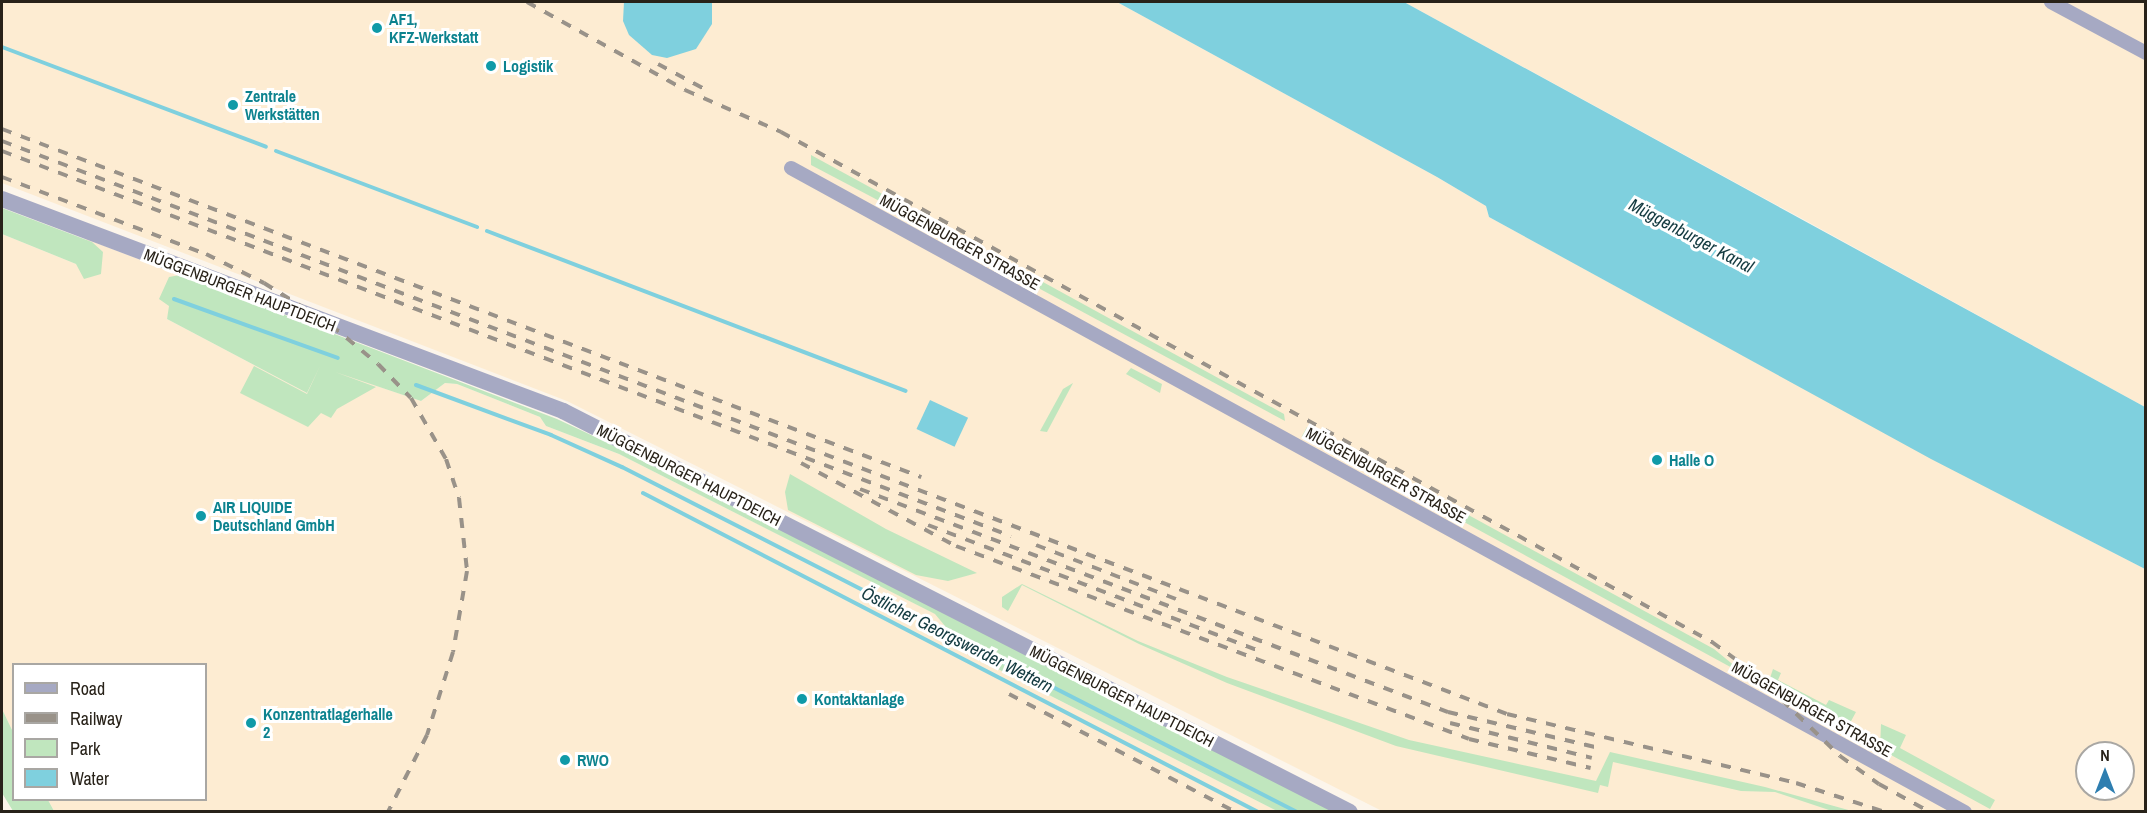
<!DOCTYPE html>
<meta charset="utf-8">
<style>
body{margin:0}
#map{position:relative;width:2147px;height:813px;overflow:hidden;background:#fcf5eb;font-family:"Archivo Narrow",sans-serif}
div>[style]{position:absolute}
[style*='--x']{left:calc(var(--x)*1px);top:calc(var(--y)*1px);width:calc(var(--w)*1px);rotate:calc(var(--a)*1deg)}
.built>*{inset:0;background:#fdecd2}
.green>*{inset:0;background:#c0e6be;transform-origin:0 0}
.water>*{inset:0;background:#7fd0de;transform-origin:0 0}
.stream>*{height:4px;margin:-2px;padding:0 2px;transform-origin:2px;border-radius:2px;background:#7fd0de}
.minor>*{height:14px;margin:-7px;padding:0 7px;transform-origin:7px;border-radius:7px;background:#a6a9c3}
.tertiary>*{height:16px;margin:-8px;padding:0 8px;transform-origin:8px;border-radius:8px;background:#a6a9c3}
.rail>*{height:4px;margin-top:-2px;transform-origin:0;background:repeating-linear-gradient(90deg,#999289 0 10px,transparent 0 20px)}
.dots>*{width:16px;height:16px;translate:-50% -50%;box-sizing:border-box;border:3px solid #fff;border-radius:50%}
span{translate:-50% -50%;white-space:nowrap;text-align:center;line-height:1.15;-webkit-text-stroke:6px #fff;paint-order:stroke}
.culture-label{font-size:16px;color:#0d838f;font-weight:700}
.left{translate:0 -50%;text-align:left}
.street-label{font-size:16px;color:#282219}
.water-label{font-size:18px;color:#133a40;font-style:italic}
.frame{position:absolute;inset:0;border:3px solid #282219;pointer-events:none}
.legend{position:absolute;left:12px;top:663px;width:195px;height:138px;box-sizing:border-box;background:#fff;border:2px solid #a9a7a3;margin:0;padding:8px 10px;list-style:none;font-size:18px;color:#282219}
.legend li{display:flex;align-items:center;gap:12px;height:30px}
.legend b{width:30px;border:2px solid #a9a7a3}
.north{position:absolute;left:2075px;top:741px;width:60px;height:60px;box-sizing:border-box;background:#fff;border:2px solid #a9a7a3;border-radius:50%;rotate:0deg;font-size:16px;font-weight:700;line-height:24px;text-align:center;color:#282219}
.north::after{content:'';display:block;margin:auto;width:21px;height:27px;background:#2e7eb0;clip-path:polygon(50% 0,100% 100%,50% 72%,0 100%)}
</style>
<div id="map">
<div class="built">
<div style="clip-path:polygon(evenodd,2px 2px,1117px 2px,1437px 177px,1486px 206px,1489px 217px,1931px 458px,2145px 569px,2145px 811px,1382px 811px,567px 401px,2px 183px,2px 2px,2087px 753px,2123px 753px,2123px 789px,2087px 789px,2087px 753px)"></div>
<div style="clip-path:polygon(1404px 2px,2145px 2px,2145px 407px,1799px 217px)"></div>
<div style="clip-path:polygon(2px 234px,76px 264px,86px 239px,180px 275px,167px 319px,307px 393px,319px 366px,421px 401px,445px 383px,457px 384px,540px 417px,546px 426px,619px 454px,936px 614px,945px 626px,939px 639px,1277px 811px,54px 811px,48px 800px,206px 800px,206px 664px,14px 664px,13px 732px,2px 709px)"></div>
</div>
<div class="green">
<div style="clip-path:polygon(811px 155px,930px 220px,927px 226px,811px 165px)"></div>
<div style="clip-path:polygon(2px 208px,92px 242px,103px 252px,101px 274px,84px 279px,76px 264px,2px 234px)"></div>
<div style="clip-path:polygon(939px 225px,1284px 414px,1285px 421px,936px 233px)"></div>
<div style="clip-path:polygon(180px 275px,557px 419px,621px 449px,1335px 811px,1277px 811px,939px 639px,945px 626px,935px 614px,619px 454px,546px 426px,540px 417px,457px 384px,445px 383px,421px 401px,335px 372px,376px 387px,337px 409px,331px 418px,321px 413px,308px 427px,240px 393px,254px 366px,307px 394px,320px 366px,307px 393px,167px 319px,169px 306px,159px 299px,169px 277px)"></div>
<div style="clip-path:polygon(1131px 368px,1162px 384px,1160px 393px,1126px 374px)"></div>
<div style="clip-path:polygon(1073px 383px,1047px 432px,1040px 431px,1063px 389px)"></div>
<div style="left:1307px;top:427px;width:136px;height:11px;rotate:29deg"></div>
<div style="clip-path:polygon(790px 474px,886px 529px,977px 573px,948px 581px,916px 575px,788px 510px,785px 492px)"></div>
<div style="clip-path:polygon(1441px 500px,1714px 649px,1747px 676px,1442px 510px)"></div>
<div style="clip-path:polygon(1022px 584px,1138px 641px,1227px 677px,1409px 740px,1596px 781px,1610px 752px,1765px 787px,1852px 811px,1832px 811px,1775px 792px,1741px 791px,1613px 762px,1608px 787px,1600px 785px,1598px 793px,1396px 746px,1227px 683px,1139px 644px,1022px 585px,1008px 611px,1002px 607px,1002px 597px)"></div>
<div style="clip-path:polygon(1773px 669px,1781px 673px,1778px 680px,1826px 705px,1829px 700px,1856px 712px,1850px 723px,1841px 728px,1787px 699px,1769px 681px)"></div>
<div style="clip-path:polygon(2px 709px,13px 732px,14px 800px,48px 800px,54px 811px,13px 811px,2px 793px)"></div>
<div style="clip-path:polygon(1881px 724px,1906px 735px,1900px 748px,1995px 800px,1990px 809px,1880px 749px)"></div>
</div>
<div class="water">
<div style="clip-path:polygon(624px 2px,712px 2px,712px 24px,696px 49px,667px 58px,652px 55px,629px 35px,623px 21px)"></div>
<div style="clip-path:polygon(1117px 2px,1404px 2px,2145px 407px,2145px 569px,1931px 459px,1489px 217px,1486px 206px,1437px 177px)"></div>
<div style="left:930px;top:400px;width:42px;height:32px;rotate:25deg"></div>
</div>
<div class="stream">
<div style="--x:2;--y:47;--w:282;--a:20.7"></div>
<div style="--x:276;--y:151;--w:215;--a:20.7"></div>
<div style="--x:487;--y:231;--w:448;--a:20.9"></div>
<div style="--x:174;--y:299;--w:174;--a:19.8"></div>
<div style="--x:416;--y:385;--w:144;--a:20.3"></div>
<div style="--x:551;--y:435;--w:78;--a:24.3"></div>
<div style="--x:622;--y:467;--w:758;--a:27.07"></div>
<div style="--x:643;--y:493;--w:693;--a:27.42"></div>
</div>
<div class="minor">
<div style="--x:2051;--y:2;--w:108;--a:28.2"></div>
<div style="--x:791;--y:168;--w:1339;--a:28.75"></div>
</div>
<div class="tertiary">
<div style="--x:2;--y:199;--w:600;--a:20.7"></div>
<div style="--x:563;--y:411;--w:883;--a:27"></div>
</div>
<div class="rail">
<div style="--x:527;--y:2;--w:181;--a:29.1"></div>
<div style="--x:685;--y:90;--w:105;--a:23.6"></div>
<div style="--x:781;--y:132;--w:1062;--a:28.71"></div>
<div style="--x:1712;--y:642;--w:51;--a:36.2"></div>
<div style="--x:1753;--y:672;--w:121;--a:44"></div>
<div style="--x:1840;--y:756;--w:48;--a:35.7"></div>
<div style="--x:1879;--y:784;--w:58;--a:28.8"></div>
<div style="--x:658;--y:64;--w:57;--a:28.4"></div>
<div style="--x:2;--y:129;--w:983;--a:20.74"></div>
<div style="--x:2;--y:141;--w:1610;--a:20.84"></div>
<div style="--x:1507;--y:714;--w:297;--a:13.4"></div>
<div style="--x:1796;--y:783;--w:94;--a:18"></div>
<div style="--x:2;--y:151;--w:1080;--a:20.89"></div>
<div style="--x:2;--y:177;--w:218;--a:20.7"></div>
<div style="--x:206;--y:254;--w:65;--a:26.6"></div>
<div style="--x:264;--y:283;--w:79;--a:32.1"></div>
<div style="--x:331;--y:325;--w:61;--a:39.7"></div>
<div style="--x:378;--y:364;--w:47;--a:45.9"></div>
<div style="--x:411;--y:398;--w:70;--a:60.2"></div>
<div style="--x:446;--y:459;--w:41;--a:71.6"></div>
<div style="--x:459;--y:498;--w:73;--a:83.7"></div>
<div style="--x:467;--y:571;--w:82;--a:99.8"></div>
<div style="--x:453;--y:652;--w:87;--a:107.4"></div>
<div style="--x:427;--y:735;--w:86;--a:116.9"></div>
<div style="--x:801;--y:463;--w:176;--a:28.2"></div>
<div style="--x:956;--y:546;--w:548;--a:20.62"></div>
<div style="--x:1469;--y:739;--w:125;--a:13.4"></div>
<div style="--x:860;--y:489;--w:629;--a:20.77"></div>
<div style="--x:1448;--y:712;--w:151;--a:13.4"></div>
<div style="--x:928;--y:525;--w:357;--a:20.8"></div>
<div style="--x:1036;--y:545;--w:150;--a:21.1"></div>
<div style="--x:1009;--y:694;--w:256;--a:27.5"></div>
<div style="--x:1450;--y:723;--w:146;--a:13.8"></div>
</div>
<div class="dots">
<div style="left:377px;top:28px;background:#0f9aa8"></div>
<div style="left:491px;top:66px;background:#0f9aa8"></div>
<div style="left:233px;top:105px;background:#0f9aa8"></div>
<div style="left:1657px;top:460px;background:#0f9aa8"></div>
<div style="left:201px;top:516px;background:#0f9aa8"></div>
<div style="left:802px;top:699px;background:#0f9aa8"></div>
<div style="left:251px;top:723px;background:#0f9aa8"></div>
<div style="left:565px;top:760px;background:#0f9aa8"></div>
</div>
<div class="culture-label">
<span class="left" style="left:389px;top:28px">AF1,<br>KFZ-Werkstatt</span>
<span class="left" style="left:503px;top:66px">Logistik</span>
<span class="left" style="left:245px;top:105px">Zentrale<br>Werkstätten</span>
<span class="left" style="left:1669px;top:460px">Halle O</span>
<span class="left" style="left:213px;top:516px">AIR LIQUIDE<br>Deutschland GmbH</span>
<span class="left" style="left:814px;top:699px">Kontaktanlage</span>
<span class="left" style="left:263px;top:723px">Konzentratlagerhalle<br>2</span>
<span class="left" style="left:577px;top:760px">RWO</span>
</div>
<div class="street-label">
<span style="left:960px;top:242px;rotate:29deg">MÜGGENBURGER STRASSE</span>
<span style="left:240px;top:290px;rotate:21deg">MÜGGENBURGER HAUPTDEICH</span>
<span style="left:689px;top:475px;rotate:27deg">MÜGGENBURGER HAUPTDEICH</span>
<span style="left:1386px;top:475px;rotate:29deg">MÜGGENBURGER STRASSE</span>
<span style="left:1122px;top:696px;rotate:27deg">MÜGGENBURGER HAUPTDEICH</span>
<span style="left:1812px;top:709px;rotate:29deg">MÜGGENBURGER STRASSE</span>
</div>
<div class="water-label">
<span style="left:1691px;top:236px;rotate:28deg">Müggenburger Kanal</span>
<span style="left:957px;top:640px;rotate:27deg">Östlicher Georgswerder Wettern</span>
</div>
<div class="frame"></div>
<ul class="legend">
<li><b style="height:8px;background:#a6a9c3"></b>Road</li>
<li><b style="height:8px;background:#999289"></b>Railway</li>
<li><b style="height:16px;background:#c0e6be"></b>Park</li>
<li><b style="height:16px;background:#7fd0de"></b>Water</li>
</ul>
<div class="north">N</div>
</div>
